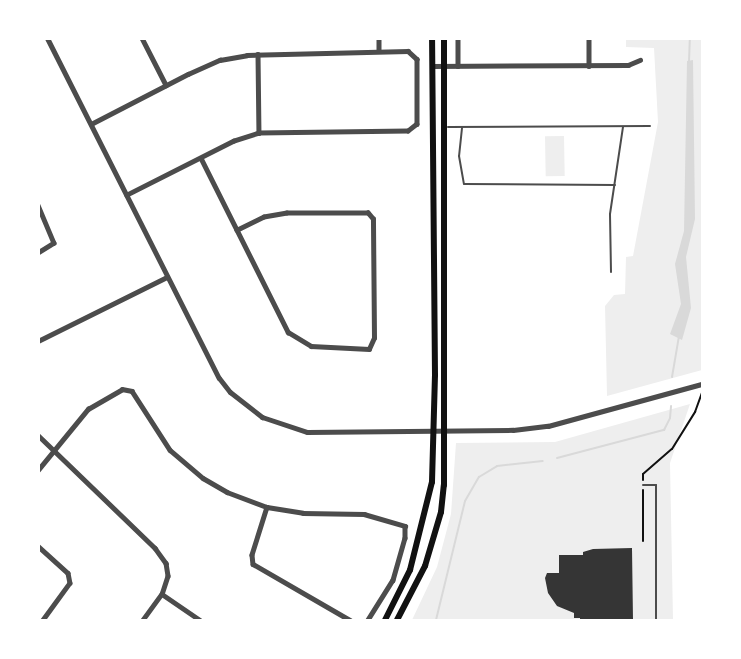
<!DOCTYPE html>
<style>
body{margin:0}
#map{position:relative;width:741px;height:659px;overflow:hidden;background:#fff;font-family:"Golos Text",sans-serif}
div>[style]{position:absolute}
[style*='--x']{left:calc(var(--x)*1px);top:calc(var(--y)*1px);width:calc(var(--w)*1px);rotate:calc(var(--a)*1deg)}
.green>*{inset:0;background:#eee;transform-origin:0 0}
.water>*{inset:0;background:#d9d9d9}
.stream>*{height:2px;margin:-1px;padding:0 1px;transform-origin:1px;border-radius:1px;background:#d9d9d9}
.building>*{inset:0;background:#353535}
.path>*{height:2px;margin:-1px;padding:0 1px;transform-origin:1px;border-radius:1px;background:#111}
.service>*{height:2px;margin:-1px;padding:0 1px;transform-origin:1px;border-radius:1px;background:#4c4c4c}
.minor>*{height:4.5px;margin:-2.25px;padding:0 2.25px;transform-origin:2.25px;border-radius:2.25px;background:#4c4c4c}
.tertiary>*{height:5px;margin:-2.5px;padding:0 2.5px;transform-origin:2.5px;border-radius:2.5px;background:#4c4c4c}
.secondary>*{height:6px;margin:-3px;padding:0 3px;transform-origin:3px;border-radius:3px;background:#111}
span{translate:-50% -50%;white-space:nowrap;text-align:center;line-height:1.15;-webkit-text-stroke:5px #fff;paint-order:stroke}
.frame{position:absolute;inset:0;border:40px solid #fff;pointer-events:none}
</style>
<div id="map">
<div class="green">
<div style="clip-path:polygon(626px 39px,702px 39px,702px 370px,607px 396px,605px 306px,614px 295px,625px 294px,626px 257px,633px 256px,658px 122px,654px 48px,626px 47px)"></div>
<div style="left:564px;top:136px;width:40px;height:19px;rotate:89deg"></div>
<div style="clip-path:polygon(690px 404px,670px 463px,673px 619px,702px 620px,412px 620px,437px 567px,451px 514px,456px 443px,555px 442px)"></div>
</div>
<div class="water">
<div style="clip-path:polygon(693px 60px,695px 219px,686px 257px,691px 308px,682px 340px,670px 334px,681px 304px,675px 264px,684px 231px,687px 61px)"></div>
</div>
<div class="stream">
<div style="--x:689;--y:62;--w:24;--a:-88"></div>
<div style="--x:672;--y:377;--w:42;--a:-80.3"></div>
<div style="--x:557;--y:458;--w:111;--a:-14.7"></div>
<div style="--x:664;--y:430;--w:13;--a:-63"></div>
<div style="--x:670;--y:418;--w:12;--a:-85"></div>
<div style="--x:436;--y:620;--w:122;--a:-76.3"></div>
<div style="--x:465;--y:501;--w:28;--a:-60"></div>
<div style="--x:479;--y:477;--w:21;--a:-31"></div>
<div style="--x:497;--y:466;--w:46;--a:-6.2"></div>
</div>
<div class="building">
<div style="clip-path:polygon(632px 548px,633px 620px,580px 620px,580px 618px,574px 618px,574px 613px,557px 606px,548px 593px,545px 578px,547px 573px,559px 573px,559px 555px,583px 555px,583px 552px,593px 549px)"></div>
</div>
<div class="path">
<div style="--x:643;--y:480;--w:6;--a:-90"></div>
<div style="--x:643;--y:474;--w:38;--a:-41"></div>
<div style="--x:672;--y:449;--w:44;--a:-58.1"></div>
<div style="--x:695;--y:412;--w:20;--a:-70"></div>
<div style="--x:643;--y:541;--w:51;--a:-90"></div>
</div>
<div class="service">
<div style="--x:448;--y:127;--w:202;--a:-0.3"></div>
<div style="--x:462;--y:128;--w:28;--a:96"></div>
<div style="--x:459;--y:156;--w:28;--a:80"></div>
<div style="--x:464;--y:184;--w:151;--a:0.4"></div>
<div style="--x:611;--y:272;--w:58;--a:-91"></div>
<div style="--x:610;--y:214;--w:88;--a:-81.5"></div>
<div style="--x:643;--y:485;--w:13;--a:0"></div>
<div style="--x:656;--y:485;--w:135;--a:90"></div>
</div>
<div class="minor">
<div style="--x:142;--y:38;--w:53;--a:62.9"></div>
<div style="--x:379;--y:38;--w:12;--a:90"></div>
<div style="--x:458;--y:38;--w:28;--a:90"></div>
<div style="--x:589;--y:38;--w:28;--a:90"></div>
<div style="--x:258;--y:54;--w:79;--a:89.3"></div>
<div style="--x:432;--y:66;--w:196;--a:-0.3"></div>
<div style="--x:628;--y:65;--w:13;--a:-23"></div>
<div style="--x:91;--y:124;--w:109;--a:-27.3"></div>
<div style="--x:188;--y:74;--w:35;--a:-24"></div>
<div style="--x:220;--y:60;--w:27;--a:-10"></div>
<div style="--x:247;--y:55;--w:161;--a:-1.4"></div>
<div style="--x:408;--y:51;--w:12;--a:42"></div>
<div style="--x:417;--y:59;--w:65;--a:90"></div>
<div style="--x:417;--y:124;--w:11;--a:142"></div>
<div style="--x:408;--y:131;--w:149;--a:179.2"></div>
<div style="--x:259;--y:133;--w:26;--a:162"></div>
<div style="--x:234;--y:141;--w:120;--a:153.2"></div>
<div style="--x:201;--y:158;--w:195;--a:63.4"></div>
<div style="--x:288;--y:332;--w:27;--a:31"></div>
<div style="--x:311;--y:346;--w:58;--a:3"></div>
<div style="--x:369;--y:349;--w:12;--a:-66"></div>
<div style="--x:374;--y:338;--w:119;--a:-90.5"></div>
<div style="--x:373;--y:219;--w:8;--a:-130"></div>
<div style="--x:368;--y:213;--w:81;--a:180"></div>
<div style="--x:287;--y:213;--w:23;--a:170"></div>
<div style="--x:264;--y:217;--w:30;--a:154"></div>
<div style="--x:38;--y:205;--w:41;--a:67.2"></div>
<div style="--x:54;--y:243;--w:19;--a:148"></div>
<div style="--x:38;--y:341;--w:144;--a:-26.4"></div>
<div style="--x:38;--y:435;--w:163;--a:44"></div>
<div style="--x:155;--y:548;--w:19;--a:54"></div>
<div style="--x:166;--y:563;--w:13;--a:81"></div>
<div style="--x:168;--y:576;--w:19;--a:108"></div>
<div style="--x:162;--y:594;--w:32;--a:126"></div>
<div style="--x:38;--y:470;--w:79;--a:-50.7"></div>
<div style="--x:88;--y:409;--w:39;--a:-30"></div>
<div style="--x:122;--y:389;--w:10;--a:11"></div>
<div style="--x:132;--y:391;--w:70;--a:57.2"></div>
<div style="--x:170;--y:450;--w:43;--a:40.3"></div>
<div style="--x:203;--y:478;--w:28;--a:30"></div>
<div style="--x:227;--y:492;--w:43;--a:20.6"></div>
<div style="--x:267;--y:507;--w:36;--a:9"></div>
<div style="--x:303;--y:513;--w:61;--a:0.9"></div>
<div style="--x:364;--y:514;--w:43;--a:16.3"></div>
<div style="--x:405;--y:526;--w:12;--a:90"></div>
<div style="--x:405;--y:538;--w:44;--a:105.9"></div>
<div style="--x:393;--y:580;--w:47;--a:122"></div>
<div style="--x:267;--y:507;--w:50;--a:107.4"></div>
<div style="--x:252;--y:555;--w:9;--a:84"></div>
<div style="--x:253;--y:564;--w:112;--a:30"></div>
<div style="--x:38;--y:546;--w:40;--a:42"></div>
<div style="--x:68;--y:573;--w:10;--a:79"></div>
<div style="--x:70;--y:583;--w:46;--a:126.1"></div>
<div style="--x:162;--y:594;--w:46;--a:34.4"></div>
</div>
<div class="tertiary">
<div style="--x:47;--y:38;--w:381;--a:63.2"></div>
<div style="--x:219;--y:378;--w:18;--a:52"></div>
<div style="--x:230;--y:392;--w:41;--a:38"></div>
<div style="--x:262;--y:417;--w:47;--a:18.4"></div>
<div style="--x:307;--y:432;--w:206;--a:-0.6"></div>
<div style="--x:513;--y:430;--w:35;--a:-7"></div>
<div style="--x:548;--y:426;--w:160;--a:-15.3"></div>
</div>
<div class="secondary">
<div style="--x:385;--y:620;--w:56;--a:-63.4"></div>
<div style="--x:410;--y:570;--w:91;--a:-76"></div>
<div style="--x:432;--y:482;--w:107;--a:-88.4"></div>
<div style="--x:435;--y:375;--w:337;--a:-90.5"></div>
<div style="--x:397;--y:620;--w:61;--a:-62.6"></div>
<div style="--x:425;--y:566;--w:56;--a:-73.5"></div>
<div style="--x:441;--y:512;--w:27;--a:-84"></div>
<div style="--x:444;--y:485;--w:447;--a:-90"></div>
</div>
<div class="frame"></div>
</div>
